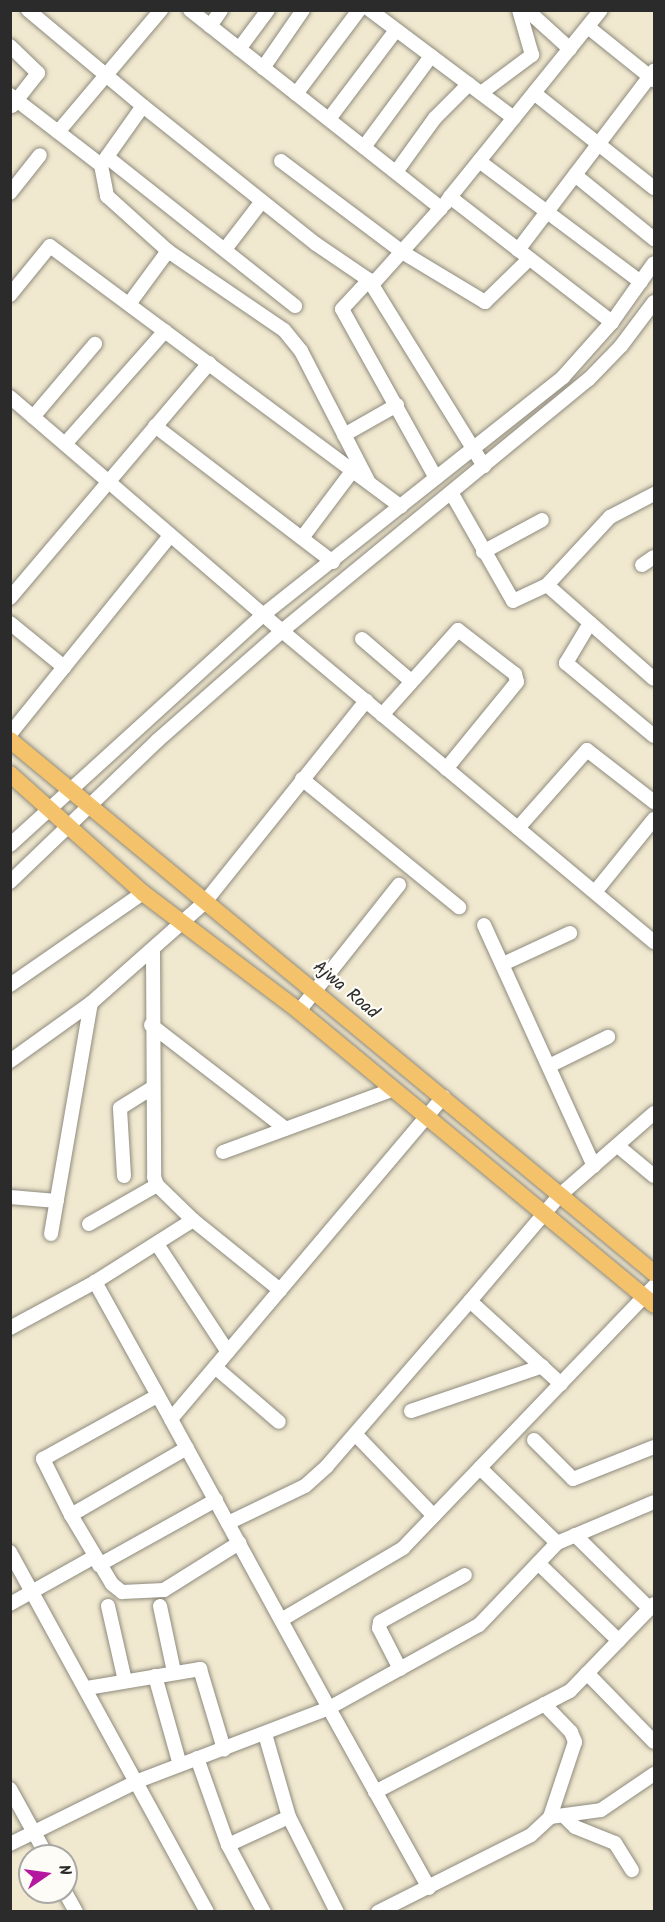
<!DOCTYPE html>
<style>
body{margin:0}
#map{position:relative;width:665px;height:1922px;overflow:hidden;background:#f0e8cf;font-family:Kalam,sans-serif}
div>[style]{position:absolute}
[style*='--x']{left:calc(var(--x)*1px);top:calc(var(--y)*1px);width:calc(var(--w)*1px);rotate:calc(var(--a)*1deg)}
.roads{filter:drop-shadow(0 0 2px #8e8a7d) drop-shadow(0 0 2px #8e8a7d)}
.minor>*{height:14px;margin:-7px;padding:0 7px;transform-origin:7px;border-radius:7px;background:#fff}
.major>*{height:16px;margin:-8px;padding:0 8px;transform-origin:8px;border-radius:8px;background:#f3c26a}
span{translate:-50% -50%;white-space:nowrap;text-align:center;line-height:1.15;-webkit-text-stroke:4.5px #fdfcf7;paint-order:stroke}
.street-label{font-size:18px;color:#2b2b2b}
.frame{position:absolute;inset:0;border:12px solid #2b2b2b;pointer-events:none}
.north{position:absolute;left:18px;top:1844px;width:60px;height:60px;box-sizing:border-box;background:#fdfcf7;border:2px solid #a9a8a5;border-radius:50%;rotate:77deg;font-size:16px;font-weight:700;line-height:24px;text-align:center;color:#2b2b2b}
.north::after{content:'';display:block;margin:auto;width:21px;height:27px;background:#b5179e;clip-path:polygon(50% 0,100% 100%,50% 72%,0 100%)}
</style>
<div id="map">
<div class="roads">
<div class="minor">
<div style="--x:28;--y:10;--w:150;--a:39.9"></div>
<div style="--x:190;--y:10;--w:320;--a:38.3"></div>
<div style="--x:441;--y:208;--w:103;--a:131.9"></div>
<div style="--x:370;--y:10;--w:180;--a:36.9"></div>
<div style="--x:527;--y:10;--w:58;--a:42.2"></div>
<div style="--x:210;--y:26;--w:19;--a:-55"></div>
<div style="--x:588;--y:27;--w:85;--a:38.8"></div>
<div style="--x:10;--y:46;--w:39;--a:44"></div>
<div style="--x:38;--y:73;--w:42;--a:128.2"></div>
<div style="--x:239;--y:49;--w:49;--a:-53.4"></div>
<div style="--x:263;--y:68;--w:70;--a:-55.4"></div>
<div style="--x:481;--y:93;--w:64;--a:-36.7"></div>
<div style="--x:532;--y:55;--w:47;--a:-106.1"></div>
<div style="--x:534;--y:93;--w:153;--a:38.4"></div>
<div style="--x:296;--y:94;--w:105;--a:-53.1"></div>
<div style="--x:10;--y:95;--w:115;--a:37.6"></div>
<div style="--x:101;--y:165;--w:32;--a:79"></div>
<div style="--x:107;--y:196;--w:82;--a:42"></div>
<div style="--x:168;--y:251;--w:140;--a:34.3"></div>
<div style="--x:284;--y:330;--w:27;--a:51"></div>
<div style="--x:301;--y:351;--w:146;--a:62.7"></div>
<div style="--x:329;--y:119;--w:111;--a:-53"></div>
<div style="--x:58;--y:132;--w:160;--a:-49.8"></div>
<div style="--x:364;--y:147;--w:113;--a:-53.6"></div>
<div style="--x:107;--y:157;--w:240;--a:38.4"></div>
<div style="--x:281;--y:161;--w:151;--a:36.9"></div>
<div style="--x:402;--y:252;--w:97;--a:31.1"></div>
<div style="--x:485;--y:302;--w:62;--a:-44.3"></div>
<div style="--x:479;--y:161;--w:202;--a:36.8"></div>
<div style="--x:101;--y:165;--w:72;--a:-54.6"></div>
<div style="--x:143;--y:106;--w:221;--a:38.6"></div>
<div style="--x:316;--y:244;--w:64;--a:34.2"></div>
<div style="--x:396;--y:172;--w:67;--a:-54.2"></div>
<div style="--x:435;--y:118;--w:48;--a:-45"></div>
<div style="--x:575;--y:175;--w:102;--a:39"></div>
<div style="--x:10;--y:193;--w:48;--a:-51.7"></div>
<div style="--x:450;--y:197;--w:240;--a:-51.1"></div>
<div style="--x:445;--y:204;--w:9;--a:-54"></div>
<div style="--x:450;--y:197;--w:205;--a:37.7"></div>
<div style="--x:226;--y:248;--w:59;--a:-52.5"></div>
<div style="--x:518;--y:250;--w:225;--a:-52.8"></div>
<div style="--x:10;--y:295;--w:63;--a:-50.8"></div>
<div style="--x:50;--y:246;--w:437;--a:36.6"></div>
<div style="--x:129;--y:304;--w:66;--a:-53.7"></div>
<div style="--x:10;--y:397;--w:359;--a:40.7"></div>
<div style="--x:282;--y:631;--w:485;--a:39.9"></div>
<div style="--x:33;--y:417;--w:96;--a:-49.7"></div>
<div style="--x:155;--y:426;--w:224;--a:37.4"></div>
<div style="--x:344;--y:435;--w:61;--a:-29.5"></div>
<div style="--x:65;--y:444;--w:151;--a:-48.5"></div>
<div style="--x:436;--y:478;--w:193;--a:-119.1"></div>
<div style="--x:342;--y:309;--w:40;--a:-47"></div>
<div style="--x:369;--y:280;--w:219;--a:58.3"></div>
<div style="--x:452;--y:494;--w:123;--a:60.3"></div>
<div style="--x:513;--y:601;--w:38;--a:-25"></div>
<div style="--x:547;--y:585;--w:93;--a:-47.2"></div>
<div style="--x:610;--y:517;--w:50;--a:-27.6"></div>
<div style="--x:302;--y:538;--w:85;--a:-53.1"></div>
<div style="--x:483;--y:552;--w:67;--a:-28.5"></div>
<div style="--x:642;--y:565;--w:14;--a:-34"></div>
<div style="--x:547;--y:585;--w:142;--a:41.3"></div>
<div style="--x:10;--y:598;--w:308;--a:-49.7"></div>
<div style="--x:10;--y:623;--w:70;--a:39.2"></div>
<div style="--x:590;--y:623;--w:47;--a:121"></div>
<div style="--x:566;--y:663;--w:114;--a:39.7"></div>
<div style="--x:362;--y:639;--w:65;--a:40.6"></div>
<div style="--x:382;--y:715;--w:114;--a:-48.2"></div>
<div style="--x:458;--y:630;--w:72;--a:37.7"></div>
<div style="--x:515;--y:674;--w:8;--a:76"></div>
<div style="--x:517;--y:682;--w:112;--a:129.2"></div>
<div style="--x:10;--y:734;--w:255;--a:-51.1"></div>
<div style="--x:302;--y:779;--w:203;--a:39.2"></div>
<div style="--x:518;--y:828;--w:104;--a:-48.5"></div>
<div style="--x:587;--y:750;--w:85;--a:37.8"></div>
<div style="--x:10;--y:845;--w:342;--a:-42.3"></div>
<div style="--x:263;--y:615;--w:383;--a:-38.4"></div>
<div style="--x:563;--y:377;--w:74;--a:-48.3"></div>
<div style="--x:612;--y:322;--w:72;--a:-54.6"></div>
<div style="--x:10;--y:882;--w:205;--a:-43.8"></div>
<div style="--x:158;--y:740;--w:165;--a:-41.3"></div>
<div style="--x:282;--y:631;--w:396;--a:-39.4"></div>
<div style="--x:588;--y:380;--w:47;--a:-45.9"></div>
<div style="--x:621;--y:346;--w:55;--a:-53.1"></div>
<div style="--x:595;--y:892;--w:94;--a:-51.1"></div>
<div style="--x:484;--y:925;--w:265;--a:65.5"></div>
<div style="--x:153;--y:952;--w:225;--a:89.7"></div>
<div style="--x:154;--y:1177;--w:9;--a:69"></div>
<div style="--x:157;--y:1185;--w:50;--a:44.2"></div>
<div style="--x:193;--y:1220;--w:112;--a:38.8"></div>
<div style="--x:503;--y:964;--w:74;--a:-24.8"></div>
<div style="--x:10;--y:985;--w:162;--a:-34.7"></div>
<div style="--x:299;--y:1011;--w:161;--a:-51.6"></div>
<div style="--x:151;--y:1025;--w:170;--a:37.6"></div>
<div style="--x:10;--y:1061;--w:100;--a:-35.6"></div>
<div style="--x:91;--y:1003;--w:152;--a:-41.5"></div>
<div style="--x:205;--y:902;--w:258;--a:-51.3"></div>
<div style="--x:549;--y:1066;--w:66;--a:-26.2"></div>
<div style="--x:618;--y:1146;--w:47;--a:39.8"></div>
<div style="--x:223;--y:1152;--w:182;--a:-20.2"></div>
<div style="--x:124;--y:1176;--w:68;--a:-93.4"></div>
<div style="--x:120;--y:1108;--w:38;--a:-32"></div>
<div style="--x:10;--y:1197;--w:47;--a:4.9"></div>
<div style="--x:89;--y:1224;--w:78;--a:-29.8"></div>
<div style="--x:51;--y:1234;--w:234;--a:-80.2"></div>
<div style="--x:157;--y:1244;--w:129;--a:56.7"></div>
<div style="--x:10;--y:1328;--w:97;--a:-28.4"></div>
<div style="--x:215;--y:1367;--w:84;--a:40.7"></div>
<div style="--x:561;--y:1384;--w:123;--a:-137.6"></div>
<div style="--x:470;--y:1301;--w:139;--a:-49.7"></div>
<div style="--x:560;--y:1195;--w:125;--a:-41.1"></div>
<div style="--x:411;--y:1411;--w:139;--a:-18.8"></div>
<div style="--x:171;--y:1419;--w:157;--a:-119"></div>
<div style="--x:95;--y:1282;--w:116;--a:-32.3"></div>
<div style="--x:356;--y:1435;--w:112;--a:46.1"></div>
<div style="--x:534;--y:1440;--w:55;--a:45"></div>
<div style="--x:573;--y:1479;--w:87;--a:-21.6"></div>
<div style="--x:187;--y:1448;--w:134;--a:150"></div>
<div style="--x:71;--y:1515;--w:80;--a:59.3"></div>
<div style="--x:112;--y:1584;--w:13;--a:39"></div>
<div style="--x:122;--y:1592;--w:42;--a:-2.7"></div>
<div style="--x:164;--y:1590;--w:89;--a:-32.1"></div>
<div style="--x:480;--y:1468;--w:107;--a:44.2"></div>
<div style="--x:71;--y:1515;--w:63;--a:-116.6"></div>
<div style="--x:43;--y:1459;--w:130;--a:-28.9"></div>
<div style="--x:228;--y:1523;--w:85;--a:-25.7"></div>
<div style="--x:305;--y:1486;--w:30;--a:-42"></div>
<div style="--x:327;--y:1466;--w:218;--a:-49.1"></div>
<div style="--x:575;--y:1535;--w:105;--a:44.6"></div>
<div style="--x:10;--y:1552;--w:410;--a:61.3"></div>
<div style="--x:538;--y:1563;--w:112;--a:43.9"></div>
<div style="--x:99;--y:1565;--w:134;--a:-29.1"></div>
<div style="--x:10;--y:1604;--w:96;--a:-29.2"></div>
<div style="--x:108;--y:1606;--w:77;--a:77.2"></div>
<div style="--x:160;--y:1606;--w:67;--a:78"></div>
<div style="--x:281;--y:1620;--w:142;--a:-30.5"></div>
<div style="--x:403;--y:1548;--w:363;--a:-46.2"></div>
<div style="--x:400;--y:1669;--w:46;--a:-117.1"></div>
<div style="--x:379;--y:1628;--w:6;--a:-81"></div>
<div style="--x:380;--y:1622;--w:97;--a:-28.9"></div>
<div style="--x:587;--y:1673;--w:96;--a:45.8"></div>
<div style="--x:155;--y:1676;--w:92;--a:74.3"></div>
<div style="--x:87;--y:1688;--w:115;--a:-9.5"></div>
<div style="--x:200;--y:1669;--w:84;--a:73.3"></div>
<div style="--x:544;--y:1704;--w:39;--a:46"></div>
<div style="--x:571;--y:1732;--w:11;--a:68"></div>
<div style="--x:575;--y:1742;--w:79;--a:108.4"></div>
<div style="--x:265;--y:1734;--w:86;--a:73.9"></div>
<div style="--x:289;--y:1817;--w:106;--a:63.2"></div>
<div style="--x:197;--y:1758;--w:92;--a:70.4"></div>
<div style="--x:228;--y:1845;--w:76;--a:61.8"></div>
<div style="--x:10;--y:1789;--w:77;--a:61.1"></div>
<div style="--x:375;--y:1792;--w:220;--a:-27.4"></div>
<div style="--x:570;--y:1691;--w:121;--a:-46"></div>
<div style="--x:565;--y:1817;--w:14;--a:45"></div>
<div style="--x:575;--y:1827;--w:43;--a:21.8"></div>
<div style="--x:615;--y:1843;--w:32;--a:58"></div>
<div style="--x:10;--y:1844;--w:143;--a:-26.2"></div>
<div style="--x:138;--y:1781;--w:204;--a:-20.9"></div>
<div style="--x:329;--y:1708;--w:329;--a:-118.7"></div>
<div style="--x:171;--y:1419;--w:422;--a:-49.8"></div>
<div style="--x:228;--y:1845;--w:67;--a:-24.7"></div>
<div style="--x:429;--y:1888;--w:206;--a:-119.1"></div>
<div style="--x:329;--y:1708;--w:171;--a:-29"></div>
<div style="--x:479;--y:1625;--w:113;--a:-46.4"></div>
<div style="--x:557;--y:1543;--w:105;--a:-22.9"></div>
<div style="--x:65;--y:1892;--w:23;--a:61"></div>
<div style="--x:378;--y:1912;--w:171;--a:-26.7"></div>
<div style="--x:531;--y:1835;--w:26;--a:-43"></div>
<div style="--x:550;--y:1817;--w:51;--a:-7.8"></div>
<div style="--x:601;--y:1810;--w:64;--a:-34.2"></div>
</div>
<div class="major">
<div style="--x:10;--y:740;--w:836;--a:39.61"></div>
<div style="--x:10;--y:774;--w:178;--a:41.8"></div>
<div style="--x:143;--y:893;--w:196;--a:37.1"></div>
<div style="--x:299;--y:1011;--w:461;--a:39.6"></div>
</div>
</div>
<div class="street-label">
<span style="left:345px;top:991px;rotate:40deg">Ajwa Road</span>
</div>
<div class="frame"></div>
<div class="north">N</div>
</div>
